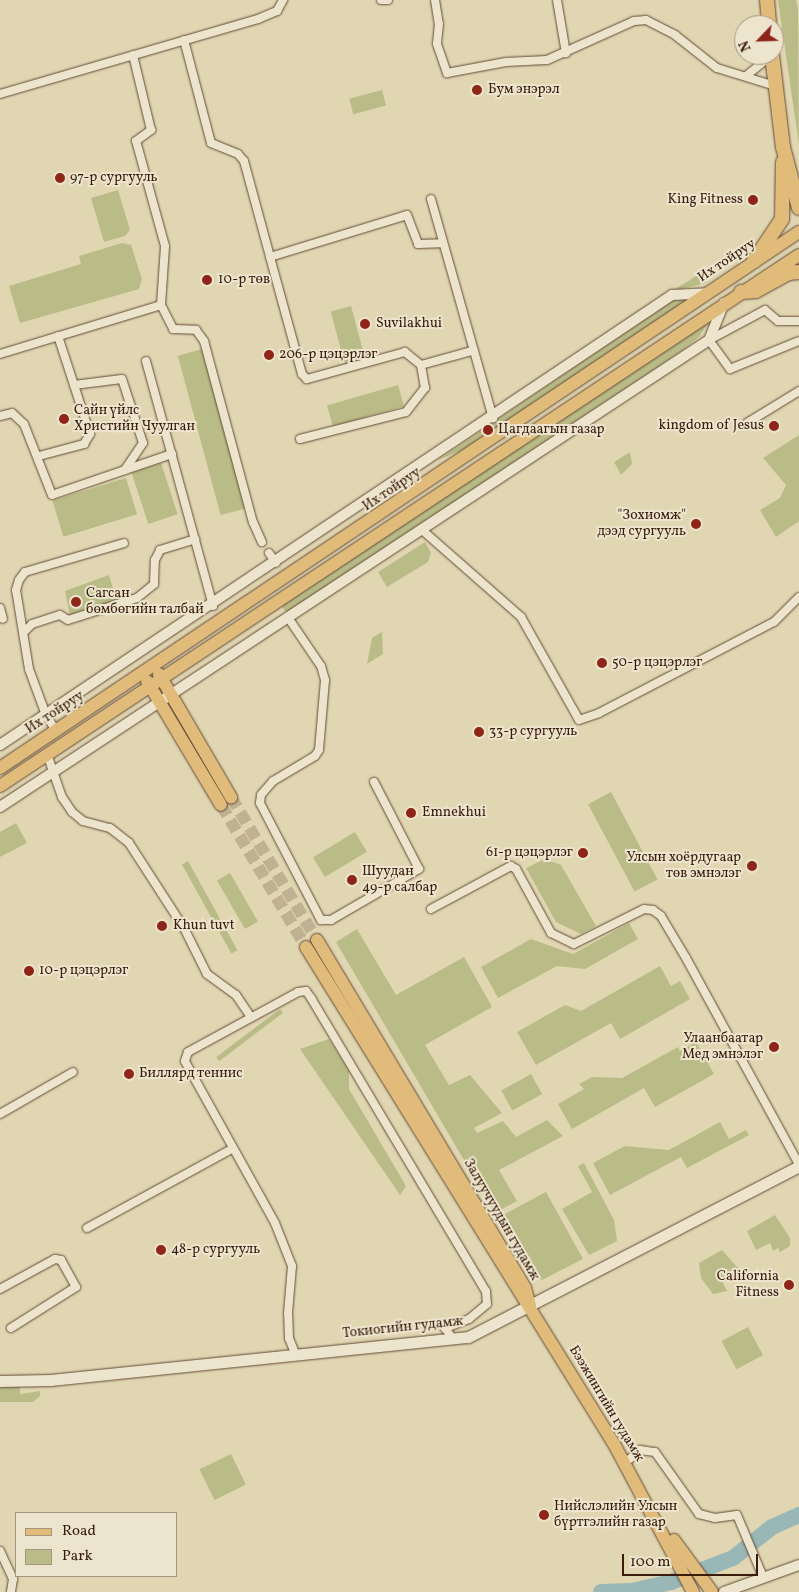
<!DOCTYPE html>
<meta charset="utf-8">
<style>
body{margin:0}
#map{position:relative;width:799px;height:1592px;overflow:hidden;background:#e1d6b2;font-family:Vollkorn,serif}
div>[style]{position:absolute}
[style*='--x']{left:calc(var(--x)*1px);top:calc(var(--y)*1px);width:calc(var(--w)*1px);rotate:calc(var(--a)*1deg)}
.green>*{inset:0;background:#babc87;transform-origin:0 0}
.river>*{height:16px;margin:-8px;padding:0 8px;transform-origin:8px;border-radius:8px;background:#98b7b6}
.primary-tunnel>*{height:12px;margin-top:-6px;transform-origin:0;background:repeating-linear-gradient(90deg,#bfb191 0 12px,transparent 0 18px)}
.roads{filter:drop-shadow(0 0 1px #634a36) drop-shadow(0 0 1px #634a36)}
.minor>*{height:8px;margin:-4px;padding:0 4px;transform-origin:4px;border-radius:4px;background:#ece4cd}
.tertiary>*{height:10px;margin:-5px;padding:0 5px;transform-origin:5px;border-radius:5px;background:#ece4cd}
.secondary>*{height:11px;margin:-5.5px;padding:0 5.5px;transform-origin:5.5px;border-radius:5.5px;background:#ece4cd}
.primary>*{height:12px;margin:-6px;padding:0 6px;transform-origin:6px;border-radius:6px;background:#e0bb79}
.trunk>*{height:14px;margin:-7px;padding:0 7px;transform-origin:7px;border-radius:7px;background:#e0bb79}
.dots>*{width:14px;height:14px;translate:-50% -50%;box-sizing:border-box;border:2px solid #ece4cd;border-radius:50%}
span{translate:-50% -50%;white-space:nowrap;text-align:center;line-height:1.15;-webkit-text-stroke:4px #ece4cd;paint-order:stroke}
.poi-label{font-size:14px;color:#391c0c}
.left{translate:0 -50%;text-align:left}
.right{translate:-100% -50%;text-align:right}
.street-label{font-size:14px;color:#391c0c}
.legend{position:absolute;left:15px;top:1512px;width:162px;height:65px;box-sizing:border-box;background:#ece4cd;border:1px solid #a49480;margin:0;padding:6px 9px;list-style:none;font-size:15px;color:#391c0c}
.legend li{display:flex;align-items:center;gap:10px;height:25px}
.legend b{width:25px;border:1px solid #a49480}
.north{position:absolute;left:734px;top:15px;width:50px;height:50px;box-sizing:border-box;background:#ece4cd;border:1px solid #a49480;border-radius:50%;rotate:246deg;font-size:14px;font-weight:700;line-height:20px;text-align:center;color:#391c0c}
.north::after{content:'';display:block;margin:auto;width:18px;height:22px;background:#8f2418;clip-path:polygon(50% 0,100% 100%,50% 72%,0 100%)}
.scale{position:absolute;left:622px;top:1554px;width:136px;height:22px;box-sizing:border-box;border:2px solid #391c0c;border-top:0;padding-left:6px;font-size:15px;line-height:18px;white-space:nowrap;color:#391c0c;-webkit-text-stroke:4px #ece4cd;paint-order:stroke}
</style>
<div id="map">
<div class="green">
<div style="clip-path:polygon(778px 0,796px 0,798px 9px,799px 145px)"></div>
<div style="left:382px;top:90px;width:16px;height:34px;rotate:75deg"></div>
<div style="clip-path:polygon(118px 190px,130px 230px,125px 236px,104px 242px,91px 198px)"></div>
<div style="clip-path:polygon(122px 243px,131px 245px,142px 279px,139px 289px,20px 323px,9px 286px,81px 264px,79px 256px)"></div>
<div style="clip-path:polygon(709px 268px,706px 283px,678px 290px,677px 288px)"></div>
<div style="clip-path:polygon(693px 296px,477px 444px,438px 460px,674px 299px)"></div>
<div style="left:351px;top:306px;width:57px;height:21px;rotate:75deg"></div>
<div style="clip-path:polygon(710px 320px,699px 337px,683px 350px,287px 613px,281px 606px)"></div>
<div style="left:203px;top:349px;width:165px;height:26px;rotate:75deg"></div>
<div style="left:398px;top:385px;width:22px;height:74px;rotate:74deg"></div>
<div style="clip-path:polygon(799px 435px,799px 521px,776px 537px,760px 510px,780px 498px,786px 485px,763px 458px)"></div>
<div style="clip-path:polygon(630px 452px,632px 464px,621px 475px,614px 462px)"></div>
<div style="left:161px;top:463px;width:54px;height:31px;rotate:72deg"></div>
<div style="left:126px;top:478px;width:38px;height:77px;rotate:73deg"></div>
<div style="clip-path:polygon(425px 542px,431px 553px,428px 562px,387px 587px,378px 572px)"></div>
<div style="clip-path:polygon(109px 575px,117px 602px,70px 616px,65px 591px)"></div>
<div style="clip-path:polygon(382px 632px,383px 654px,367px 664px,372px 638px)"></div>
<div style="left:611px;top:792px;width:99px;height:26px;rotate:62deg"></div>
<div style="clip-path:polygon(16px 823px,27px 843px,0 857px,0 832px)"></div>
<div style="left:355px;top:832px;width:23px;height:49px;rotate:59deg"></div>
<div style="clip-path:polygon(545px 859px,561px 865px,596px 926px,581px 934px,556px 922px,526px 868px)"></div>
<div style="left:188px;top:861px;width:102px;height:7px;rotate:61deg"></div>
<div style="left:230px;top:873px;width:56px;height:15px;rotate:60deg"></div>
<div style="clip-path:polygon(629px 923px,638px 939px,585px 969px,557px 966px,498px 998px,481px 967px,531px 939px,573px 954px)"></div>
<div style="clip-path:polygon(357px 929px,396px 995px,464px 957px,492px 1007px,425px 1045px,449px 1085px,470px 1075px,502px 1113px,474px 1128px,477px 1133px,503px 1121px,516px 1137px,547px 1120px,563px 1136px,499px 1170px,517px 1201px,495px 1213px,336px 942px)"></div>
<div style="clip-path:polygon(660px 966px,671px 986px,680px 981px,690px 999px,620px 1039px,611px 1023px,536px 1065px,517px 1032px,565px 1005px,581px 1011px)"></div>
<div style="left:280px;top:1009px;width:5px;height:80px;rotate:53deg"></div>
<div style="clip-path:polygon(329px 1039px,349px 1071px,349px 1089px,406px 1186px,400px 1195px,300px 1049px)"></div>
<div style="clip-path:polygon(696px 1042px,714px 1074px,655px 1107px,644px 1088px,572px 1129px,558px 1104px,584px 1089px,579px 1084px,592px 1077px,622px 1078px,678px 1047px,680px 1051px)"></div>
<div style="left:531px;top:1074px;width:23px;height:34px;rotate:61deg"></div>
<div style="clip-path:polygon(720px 1122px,729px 1139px,746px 1130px,749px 1135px,687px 1168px,681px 1157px,610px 1195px,593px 1163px,625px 1146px,669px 1150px)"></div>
<div style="clip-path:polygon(584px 1163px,614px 1220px,617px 1241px,589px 1255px,562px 1209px,592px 1192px,578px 1166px)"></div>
<div style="clip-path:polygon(546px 1192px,583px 1259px,542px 1280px,535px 1277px,499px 1217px)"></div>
<div style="clip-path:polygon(775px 1215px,790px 1238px,790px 1246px,780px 1252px,778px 1248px,773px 1251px,770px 1243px,756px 1250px,747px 1231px)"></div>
<div style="clip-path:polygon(722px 1250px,739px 1269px,721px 1279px,727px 1291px,713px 1294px,701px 1278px,699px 1263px)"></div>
<div style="left:748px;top:1327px;width:32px;height:30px;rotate:62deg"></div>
<div style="clip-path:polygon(0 1387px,20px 1387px,20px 1394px,40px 1391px,40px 1396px,33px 1402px,0 1402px)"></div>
<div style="left:231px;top:1454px;width:34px;height:35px;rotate:64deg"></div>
</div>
<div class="river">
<div style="--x:601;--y:1592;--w:31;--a:-2"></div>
<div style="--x:632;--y:1591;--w:40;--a:-13"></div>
<div style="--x:671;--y:1582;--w:66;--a:-21.2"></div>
<div style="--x:733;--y:1558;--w:50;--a:-38.5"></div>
<div style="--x:772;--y:1527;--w:30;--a:-24"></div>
</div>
<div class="primary-tunnel">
<div style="--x:231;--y:797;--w:167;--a:59"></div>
<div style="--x:221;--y:805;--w:165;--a:59.1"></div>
</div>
<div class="roads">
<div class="minor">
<div style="--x:381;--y:0;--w:7;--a:0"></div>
<div style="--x:435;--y:0;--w:24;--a:81"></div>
<div style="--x:439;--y:24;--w:20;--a:96"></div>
<div style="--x:437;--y:44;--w:31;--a:71"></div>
<div style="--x:447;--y:73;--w:60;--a:-10.6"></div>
<div style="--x:506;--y:62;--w:41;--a:-2.8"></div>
<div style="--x:547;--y:60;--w:95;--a:-24.1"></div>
<div style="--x:634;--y:21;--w:12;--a:-5"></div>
<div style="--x:646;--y:20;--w:33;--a:27"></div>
<div style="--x:675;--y:35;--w:53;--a:38.2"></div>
<div style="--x:717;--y:68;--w:61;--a:17.2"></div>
<div style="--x:557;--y:0;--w:54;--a:80.4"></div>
<div style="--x:184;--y:40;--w:106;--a:75.3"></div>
<div style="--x:211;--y:143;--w:29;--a:22"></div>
<div style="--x:238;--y:154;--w:9;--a:49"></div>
<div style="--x:244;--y:161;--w:99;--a:74.8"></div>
<div style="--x:746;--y:76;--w:33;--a:-39"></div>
<div style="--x:0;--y:94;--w:269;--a:-16.2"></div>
<div style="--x:258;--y:19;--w:21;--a:-23"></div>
<div style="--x:277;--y:11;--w:13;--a:-61"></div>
<div style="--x:431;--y:199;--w:228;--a:74.2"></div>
<div style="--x:161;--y:305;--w:27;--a:63"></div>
<div style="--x:173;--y:329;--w:23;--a:2"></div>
<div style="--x:196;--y:330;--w:14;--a:54"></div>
<div style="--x:204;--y:341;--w:188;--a:74.9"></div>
<div style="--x:253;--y:522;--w:22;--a:66"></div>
<div style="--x:799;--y:321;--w:21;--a:180"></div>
<div style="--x:778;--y:321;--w:17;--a:-140"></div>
<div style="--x:765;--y:310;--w:64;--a:151.8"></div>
<div style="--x:709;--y:340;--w:36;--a:54"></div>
<div style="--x:730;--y:369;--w:74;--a:-22.1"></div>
<div style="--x:0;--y:354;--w:168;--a:-16.9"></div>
<div style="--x:161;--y:305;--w:59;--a:-86.1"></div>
<div style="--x:165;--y:246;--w:109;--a:-105.4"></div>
<div style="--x:136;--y:141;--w:19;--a:-36"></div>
<div style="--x:151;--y:130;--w:77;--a:-103.5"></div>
<div style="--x:146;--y:361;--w:254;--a:74.7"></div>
<div style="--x:421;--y:365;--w:21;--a:-141"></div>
<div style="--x:405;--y:352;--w:102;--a:164.6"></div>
<div style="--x:307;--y:379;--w:7;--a:-135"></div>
<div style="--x:302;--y:374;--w:121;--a:-105.3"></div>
<div style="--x:270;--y:257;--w:143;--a:-17"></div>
<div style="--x:407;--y:215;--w:31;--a:69"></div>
<div style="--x:418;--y:244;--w:24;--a:-2"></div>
<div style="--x:74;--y:385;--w:48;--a:-7.1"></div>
<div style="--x:122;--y:379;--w:67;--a:71.8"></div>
<div style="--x:143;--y:443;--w:32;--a:124"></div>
<div style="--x:0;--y:416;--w:12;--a:-14"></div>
<div style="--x:12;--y:413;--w:16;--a:43"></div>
<div style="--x:24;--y:424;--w:76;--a:68.5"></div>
<div style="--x:52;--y:495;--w:127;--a:-18.9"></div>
<div style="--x:747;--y:423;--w:61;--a:-31.6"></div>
<div style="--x:300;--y:439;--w:109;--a:-14.3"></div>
<div style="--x:406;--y:412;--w:31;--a:-52"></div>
<div style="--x:425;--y:388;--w:23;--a:-100"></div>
<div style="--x:421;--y:365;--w:53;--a:-15.4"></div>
<div style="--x:39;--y:456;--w:47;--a:-14.9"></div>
<div style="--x:84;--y:444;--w:12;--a:-59"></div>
<div style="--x:90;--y:434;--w:103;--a:-108.1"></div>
<div style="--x:422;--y:530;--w:132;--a:41.3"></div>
<div style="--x:521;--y:617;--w:118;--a:60.6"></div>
<div style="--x:579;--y:720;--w:21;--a:-19"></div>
<div style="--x:599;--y:713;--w:197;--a:-27.5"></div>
<div style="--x:774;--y:622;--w:35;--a:-45"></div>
<div style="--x:269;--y:553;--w:12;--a:55"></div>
<div style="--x:0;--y:608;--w:11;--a:75"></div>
<div style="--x:289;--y:619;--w:57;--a:55.8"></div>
<div style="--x:321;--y:666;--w:15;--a:74"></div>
<div style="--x:325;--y:680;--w:70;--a:94.9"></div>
<div style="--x:319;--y:750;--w:7;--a:124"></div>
<div style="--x:315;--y:756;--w:49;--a:149.2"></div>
<div style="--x:273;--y:781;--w:18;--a:131"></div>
<div style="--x:261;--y:795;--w:8;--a:97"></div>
<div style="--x:260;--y:803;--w:132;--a:62.5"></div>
<div style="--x:321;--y:920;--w:10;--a:0"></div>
<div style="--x:331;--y:920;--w:102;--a:-30.1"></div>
<div style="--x:419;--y:869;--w:98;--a:-117.3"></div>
<div style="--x:24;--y:632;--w:11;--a:-45"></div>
<div style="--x:32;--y:624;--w:29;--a:-18"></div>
<div style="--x:60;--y:615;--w:9;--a:32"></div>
<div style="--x:68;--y:620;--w:72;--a:-17.7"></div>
<div style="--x:137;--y:598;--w:22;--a:-39"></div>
<div style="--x:154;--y:584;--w:24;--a:-88"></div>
<div style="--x:155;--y:560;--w:11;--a:-63"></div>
<div style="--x:160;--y:550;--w:37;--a:-17"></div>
<div style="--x:56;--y:731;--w:19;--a:-122"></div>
<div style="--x:46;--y:715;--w:49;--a:-110.3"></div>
<div style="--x:29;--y:669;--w:80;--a:-99.3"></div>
<div style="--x:16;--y:590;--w:10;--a:-73"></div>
<div style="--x:19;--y:580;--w:10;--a:-53"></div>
<div style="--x:25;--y:572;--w:103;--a:-16.3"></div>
<div style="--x:47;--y:754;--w:46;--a:70.8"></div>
<div style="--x:62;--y:797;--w:18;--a:56"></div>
<div style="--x:72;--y:812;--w:14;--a:39"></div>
<div style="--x:83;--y:821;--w:28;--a:15"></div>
<div style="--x:110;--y:828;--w:24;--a:38"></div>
<div style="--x:129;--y:843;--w:101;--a:57.1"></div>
<div style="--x:184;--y:928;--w:51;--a:63.4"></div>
<div style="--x:207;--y:974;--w:36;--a:36"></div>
<div style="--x:236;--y:995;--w:27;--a:56"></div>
<div style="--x:431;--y:909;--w:91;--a:-28.3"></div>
<div style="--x:511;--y:866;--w:6;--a:31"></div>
<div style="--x:516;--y:869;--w:73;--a:61.3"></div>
<div style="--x:551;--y:933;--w:25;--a:26"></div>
<div style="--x:574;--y:944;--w:78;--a:-26.6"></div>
<div style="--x:644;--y:909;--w:9;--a:6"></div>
<div style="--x:653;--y:910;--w:10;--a:37"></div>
<div style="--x:661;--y:916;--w:49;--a:59.2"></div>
<div style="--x:686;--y:958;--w:235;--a:61.3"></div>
<div style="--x:0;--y:1114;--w:84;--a:-29.9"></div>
<div style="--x:87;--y:1228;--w:165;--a:-28.6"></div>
<div style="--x:0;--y:1289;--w:63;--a:-28.6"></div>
<div style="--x:55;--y:1259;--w:6;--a:9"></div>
<div style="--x:61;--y:1260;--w:31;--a:61"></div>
<div style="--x:76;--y:1287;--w:77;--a:147.8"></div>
<div style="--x:295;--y:1353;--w:16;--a:-112"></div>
<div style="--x:289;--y:1338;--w:25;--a:-92"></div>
<div style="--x:288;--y:1313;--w:47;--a:-85.1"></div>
<div style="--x:292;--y:1266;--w:46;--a:-111.6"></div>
<div style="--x:275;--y:1223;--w:185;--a:-119.1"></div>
<div style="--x:185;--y:1061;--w:9;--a:-72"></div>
<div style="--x:188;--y:1052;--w:125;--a:-28.6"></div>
<div style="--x:298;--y:992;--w:8;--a:-7"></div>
<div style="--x:306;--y:991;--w:9;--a:54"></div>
<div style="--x:311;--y:998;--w:341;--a:59.2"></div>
<div style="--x:486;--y:1291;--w:13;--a:86"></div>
<div style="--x:487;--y:1304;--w:23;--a:140"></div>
<div style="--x:469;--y:1319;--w:26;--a:159"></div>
<div style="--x:445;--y:1328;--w:14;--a:54"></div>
<div style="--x:625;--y:1463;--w:20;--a:-41"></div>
<div style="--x:640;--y:1450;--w:15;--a:8"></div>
<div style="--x:655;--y:1452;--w:76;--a:54.6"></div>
<div style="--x:699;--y:1514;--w:16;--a:14"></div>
<div style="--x:715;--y:1518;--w:22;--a:-8"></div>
<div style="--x:737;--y:1515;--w:67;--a:67.2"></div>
<div style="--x:0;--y:1551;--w:31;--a:65"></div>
<div style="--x:13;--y:1579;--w:13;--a:99"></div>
</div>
<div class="tertiary">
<div style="--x:0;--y:745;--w:809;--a:-33.81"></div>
<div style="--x:672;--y:295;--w:35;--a:-3"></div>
<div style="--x:0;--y:807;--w:849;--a:-33.37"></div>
<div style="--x:709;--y:340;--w:40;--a:-68"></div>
<div style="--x:724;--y:1592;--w:80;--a:-19.8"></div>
</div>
<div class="secondary">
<div style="--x:0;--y:1381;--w:51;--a:-1.1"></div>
<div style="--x:51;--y:1380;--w:419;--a:-5.9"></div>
<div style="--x:468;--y:1337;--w:373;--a:-27.3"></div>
</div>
<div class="primary">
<div style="--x:159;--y:674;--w:143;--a:59.7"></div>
<div style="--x:147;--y:681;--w:144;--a:59.2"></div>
<div style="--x:0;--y:768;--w:962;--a:-33.86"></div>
<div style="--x:0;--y:786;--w:959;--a:-33.61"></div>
<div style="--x:317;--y:940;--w:405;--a:59.1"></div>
<div style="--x:525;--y:1288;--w:18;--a:74"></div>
<div style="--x:306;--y:947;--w:585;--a:58.21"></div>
<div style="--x:614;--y:1444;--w:168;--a:61.9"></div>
<div style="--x:674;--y:1540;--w:64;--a:53.8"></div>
</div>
<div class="trunk">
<div style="--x:767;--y:0;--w:25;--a:85"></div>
<div style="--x:772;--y:55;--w:93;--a:83.2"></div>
<div style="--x:783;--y:147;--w:63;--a:75.3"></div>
<div style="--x:754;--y:261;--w:50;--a:-56.3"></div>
<div style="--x:782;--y:219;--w:57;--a:-89"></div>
<div style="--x:741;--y:292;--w:15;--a:-4"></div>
<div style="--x:756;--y:291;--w:37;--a:-29"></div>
<div style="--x:788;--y:273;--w:11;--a:-5"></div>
</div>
</div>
<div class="dots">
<div style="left:477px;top:90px;background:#8f2418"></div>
<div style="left:60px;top:178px;background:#8f2418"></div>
<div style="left:753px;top:200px;background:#8f2418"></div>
<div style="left:207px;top:280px;background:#8f2418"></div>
<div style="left:365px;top:324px;background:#8f2418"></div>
<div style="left:269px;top:355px;background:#8f2418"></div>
<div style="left:64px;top:419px;background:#8f2418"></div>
<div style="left:774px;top:426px;background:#8f2418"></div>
<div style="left:488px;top:430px;background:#8f2418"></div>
<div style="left:696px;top:524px;background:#8f2418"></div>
<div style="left:76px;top:602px;background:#8f2418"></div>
<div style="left:602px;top:663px;background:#8f2418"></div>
<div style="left:479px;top:732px;background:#8f2418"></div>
<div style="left:411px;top:813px;background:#8f2418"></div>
<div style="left:583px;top:853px;background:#8f2418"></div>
<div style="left:752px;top:866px;background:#8f2418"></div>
<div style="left:352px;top:880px;background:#8f2418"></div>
<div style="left:162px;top:926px;background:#8f2418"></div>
<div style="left:29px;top:971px;background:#8f2418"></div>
<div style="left:774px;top:1047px;background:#8f2418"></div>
<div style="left:129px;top:1074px;background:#8f2418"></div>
<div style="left:161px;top:1250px;background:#8f2418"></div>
<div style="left:789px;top:1285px;background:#8f2418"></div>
<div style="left:544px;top:1515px;background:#8f2418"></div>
</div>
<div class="poi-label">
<span class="left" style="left:488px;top:90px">Бум энэрэл</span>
<span class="left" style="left:70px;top:178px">97-р сургууль</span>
<span class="right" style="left:743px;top:200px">King Fitness</span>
<span class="left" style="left:218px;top:280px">10-р төв</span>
<span class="left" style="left:376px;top:324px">Suvilakhui</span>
<span class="left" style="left:279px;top:355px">206-р цэцэрлэг</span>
<span class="left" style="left:74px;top:419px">Сайн үйлс<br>Христийн Чуулган</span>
<span class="right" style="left:764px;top:426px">kingdom of Jesus</span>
<span class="left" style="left:498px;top:430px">Цагдаагын газар</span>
<span class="right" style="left:686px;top:524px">"Зохиомж"<br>дээд сургууль</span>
<span class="left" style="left:86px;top:602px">Сагсан<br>бөмбөгийн талбай</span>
<span class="left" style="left:612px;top:663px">50-р цэцэрлэг</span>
<span class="left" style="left:489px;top:732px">33-р сургууль</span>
<span class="left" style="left:422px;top:813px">Emnekhui</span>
<span class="right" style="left:573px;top:853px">61-р цэцэрлэг</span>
<span class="right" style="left:741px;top:866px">Улсын хоёрдугаар<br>төв эмнэлэг</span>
<span class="left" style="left:362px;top:880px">Шуудан<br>49-р салбар</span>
<span class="left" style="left:173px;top:926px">Khun tuvt</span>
<span class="left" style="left:39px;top:971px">10-р цэцэрлэг</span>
<span class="right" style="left:763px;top:1047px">Улаанбаатар<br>Мед эмнэлэг</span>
<span class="left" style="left:139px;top:1074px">Биллярд теннис</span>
<span class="left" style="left:171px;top:1250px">48-р сургууль</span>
<span class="right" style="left:779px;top:1285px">California<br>Fitness</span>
<span class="left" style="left:554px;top:1515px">Нийслэлийн Улсын<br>бүртгэлийн газар</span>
</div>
<div class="street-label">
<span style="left:727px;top:261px;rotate:-34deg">Их тойруу</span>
<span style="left:392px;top:490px;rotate:-34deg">Их тойруу</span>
<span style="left:55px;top:713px;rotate:-33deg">Их тойруу</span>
<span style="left:501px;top:1220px;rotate:60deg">Залуучуудын гудамж</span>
<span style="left:403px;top:1328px;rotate:-6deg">Токиогийн гудамж</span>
<span style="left:606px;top:1404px;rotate:59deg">Бээжингийн гудамж</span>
</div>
<ul class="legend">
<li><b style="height:6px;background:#e0bb79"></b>Road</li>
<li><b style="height:14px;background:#babc87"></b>Park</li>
</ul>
<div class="north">N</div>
<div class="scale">100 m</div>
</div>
